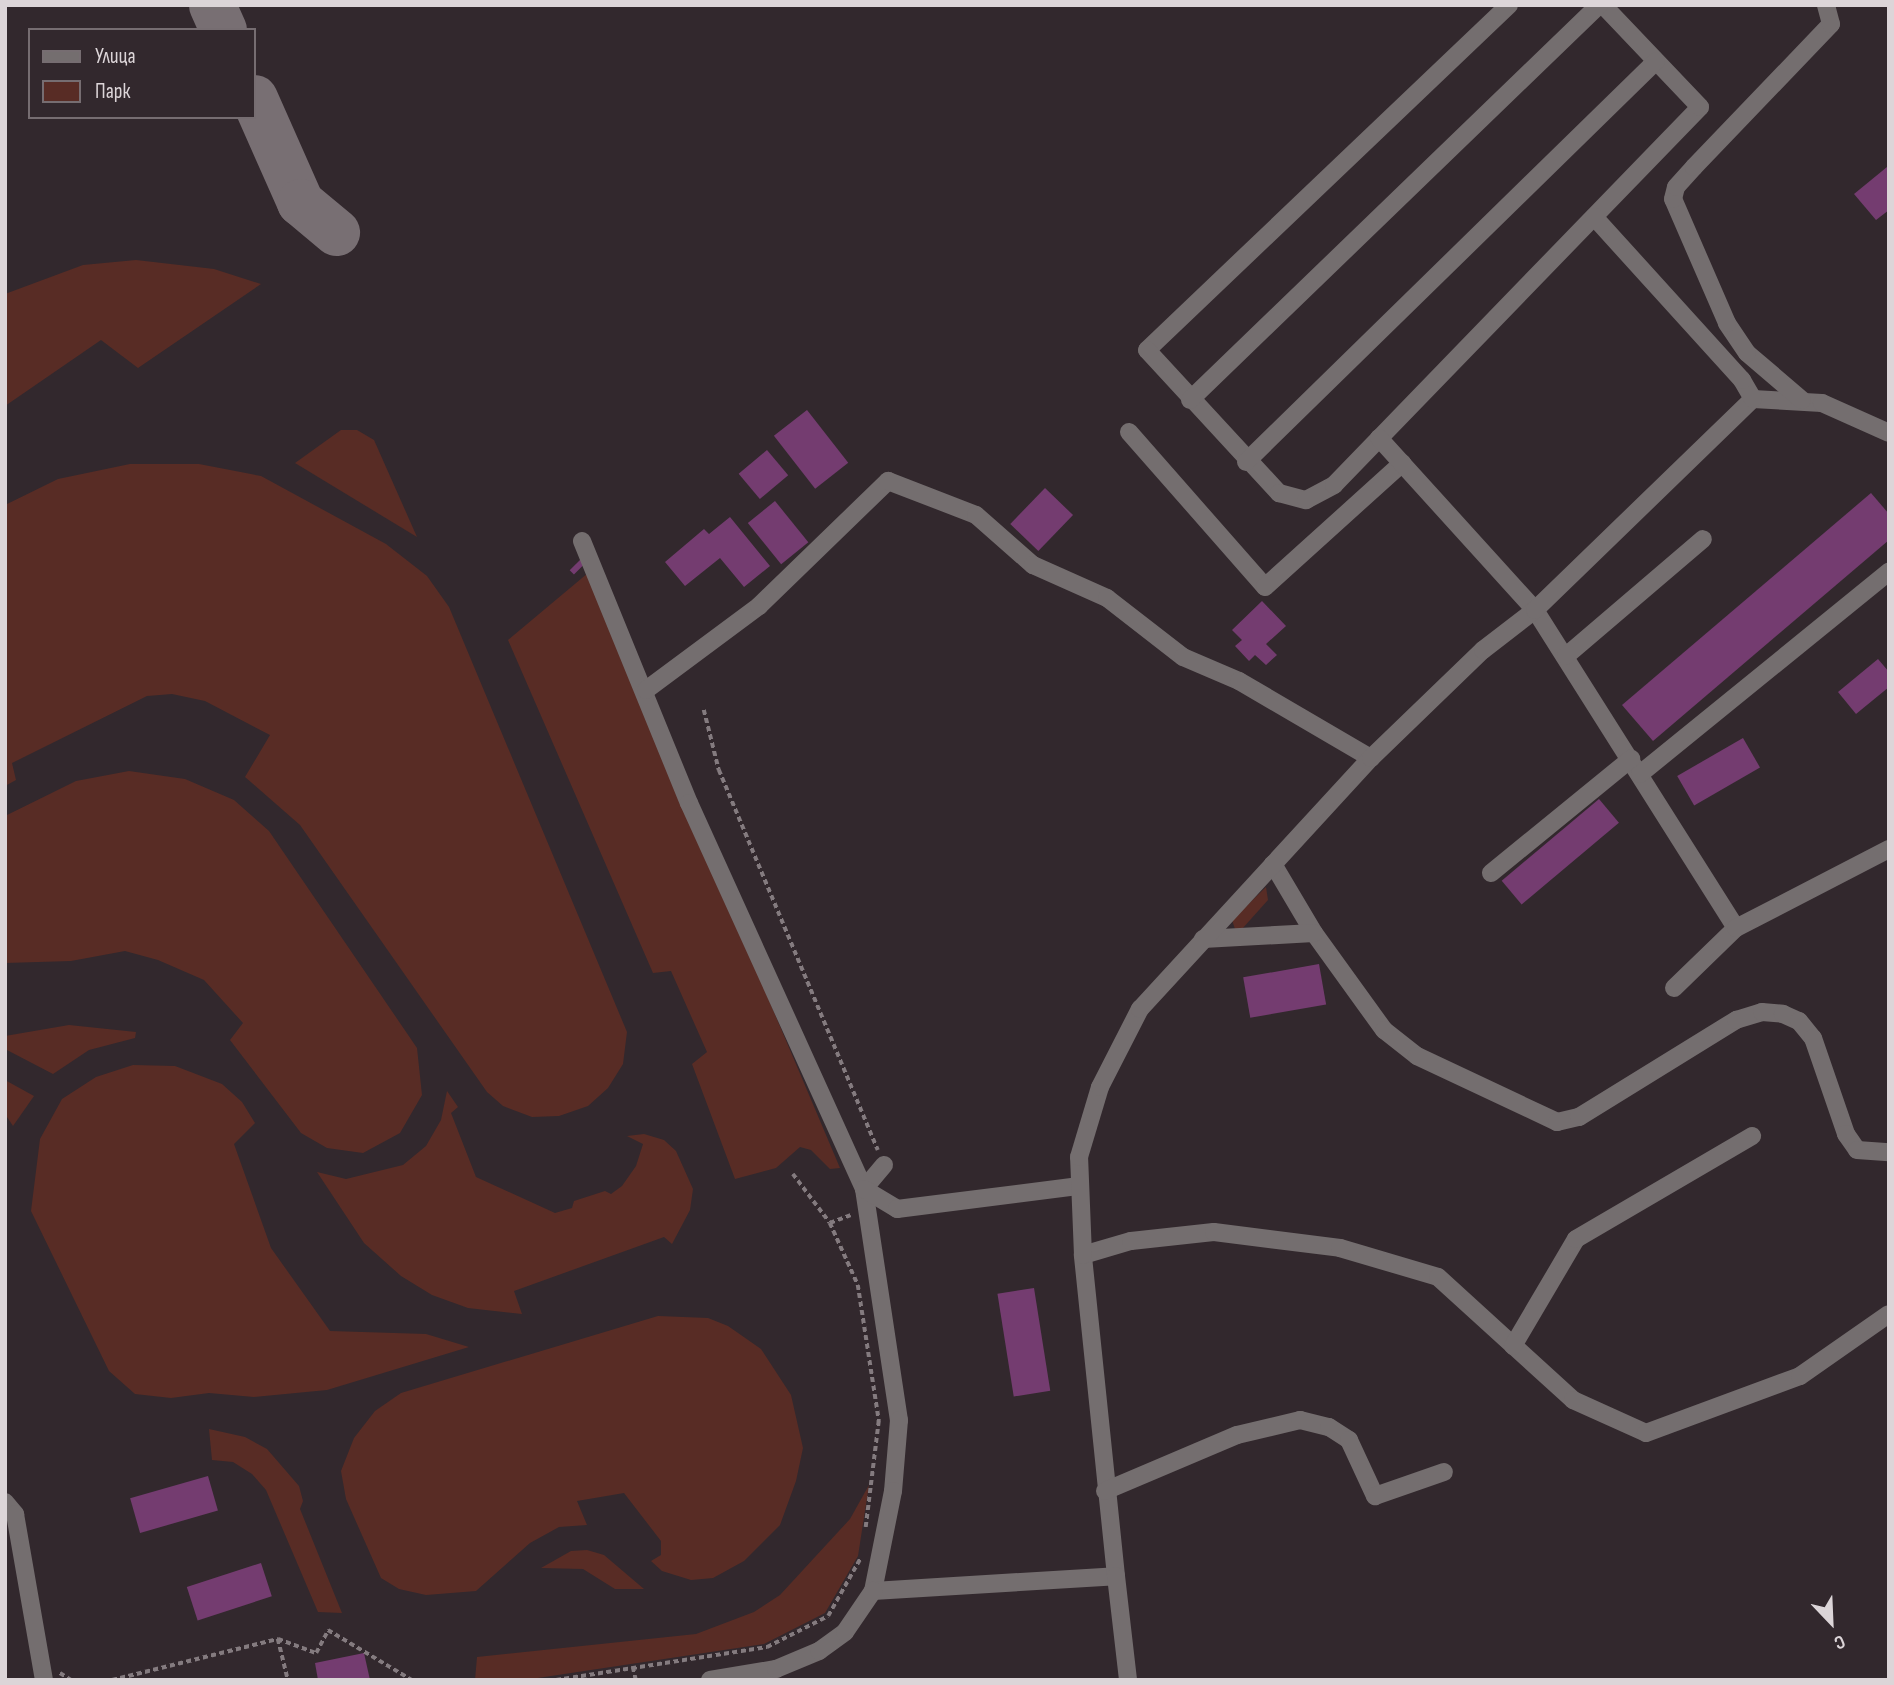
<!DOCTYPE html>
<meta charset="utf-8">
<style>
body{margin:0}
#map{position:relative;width:1894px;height:1685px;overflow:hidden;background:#32282d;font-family:"Sofia Sans Condensed",sans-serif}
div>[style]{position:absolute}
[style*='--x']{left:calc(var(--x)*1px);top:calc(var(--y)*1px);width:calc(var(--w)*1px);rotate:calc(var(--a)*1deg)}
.green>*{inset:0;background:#582c25}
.taxiway>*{height:47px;margin:-23.5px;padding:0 23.5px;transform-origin:23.5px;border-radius:23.5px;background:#786f73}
.building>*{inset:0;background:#743c70;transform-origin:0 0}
.path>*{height:3.5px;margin-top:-1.75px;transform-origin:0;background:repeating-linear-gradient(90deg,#847b7f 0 5px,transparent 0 8.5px)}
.minor>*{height:18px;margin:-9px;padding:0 9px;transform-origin:9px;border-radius:9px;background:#746e6f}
span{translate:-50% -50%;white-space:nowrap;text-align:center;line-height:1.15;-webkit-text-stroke:6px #32282d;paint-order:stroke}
.frame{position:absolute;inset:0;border:7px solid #dcd5d8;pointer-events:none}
.legend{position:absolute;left:28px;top:28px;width:228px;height:91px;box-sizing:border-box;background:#32282d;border:2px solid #766d71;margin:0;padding:9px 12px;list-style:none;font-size:21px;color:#dcd5d8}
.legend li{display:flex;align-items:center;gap:14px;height:35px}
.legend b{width:35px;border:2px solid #766d71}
.north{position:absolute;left:1796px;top:1587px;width:70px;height:70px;-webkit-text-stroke:5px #32282d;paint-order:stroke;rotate:157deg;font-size:19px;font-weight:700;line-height:28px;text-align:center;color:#dcd5d8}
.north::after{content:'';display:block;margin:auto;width:24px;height:32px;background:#dcd5d8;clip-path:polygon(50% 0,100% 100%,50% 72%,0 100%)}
</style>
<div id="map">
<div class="green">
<div style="clip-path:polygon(136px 260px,214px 269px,261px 284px,138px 368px,101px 340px,5px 406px,5px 294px,83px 265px)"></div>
<div style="clip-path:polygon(341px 430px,357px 430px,374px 440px,417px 537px,295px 463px)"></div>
<div style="clip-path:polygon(130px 464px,199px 464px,261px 476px,386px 544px,427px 576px,449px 607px,627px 1032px,623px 1064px,608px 1088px,588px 1106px,559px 1116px,532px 1117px,503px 1106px,487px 1092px,300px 825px,245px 777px,270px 735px,205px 701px,172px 694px,147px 696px,12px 763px,16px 780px,5px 786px,5px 505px,58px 479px)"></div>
<div style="clip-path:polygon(588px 573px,840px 1168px,830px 1169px,811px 1150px,800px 1147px,776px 1168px,735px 1179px,692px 1064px,707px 1052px,671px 971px,653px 973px,508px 640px)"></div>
<div style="clip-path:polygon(129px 771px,185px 779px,234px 800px,269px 831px,417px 1048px,422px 1095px,400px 1133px,363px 1153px,327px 1148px,301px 1133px,230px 1040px,243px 1023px,204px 980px,158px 960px,125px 951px,71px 961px,5px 963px,5px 816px,76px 781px)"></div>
<div style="clip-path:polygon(1266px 887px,1268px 900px,1242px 929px,1235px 929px,1232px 920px)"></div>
<div style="clip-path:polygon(69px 1025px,136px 1032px,135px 1038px,89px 1050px,53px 1074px,5px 1049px,5px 1036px)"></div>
<div style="clip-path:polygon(133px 1065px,175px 1066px,222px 1084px,242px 1102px,255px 1123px,234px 1144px,271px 1248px,330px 1331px,426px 1334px,469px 1347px,327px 1390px,254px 1397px,209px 1393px,171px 1398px,135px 1394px,109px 1371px,31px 1211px,40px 1139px,62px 1099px,96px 1077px)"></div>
<div style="clip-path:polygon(5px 1080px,34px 1096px,13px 1126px,5px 1114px)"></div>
<div style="clip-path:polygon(447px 1091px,458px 1107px,451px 1113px,476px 1177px,555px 1213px,572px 1208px,574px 1201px,605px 1191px,611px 1194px,622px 1186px,636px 1166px,643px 1144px,627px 1136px,644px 1134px,664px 1140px,676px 1151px,693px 1189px,690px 1210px,672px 1244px,664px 1237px,514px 1291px,522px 1314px,468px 1308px,432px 1295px,401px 1276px,364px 1243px,317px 1172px,346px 1179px,403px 1165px,426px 1146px,441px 1120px)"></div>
<div style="clip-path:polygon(658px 1316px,708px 1318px,728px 1326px,761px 1349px,791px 1395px,803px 1448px,796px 1481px,780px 1525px,744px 1561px,713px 1578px,691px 1580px,662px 1571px,651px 1561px,661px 1555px,661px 1541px,624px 1493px,577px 1501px,587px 1525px,559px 1527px,530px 1543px,476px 1591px,426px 1595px,399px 1589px,381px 1578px,346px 1499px,341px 1471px,354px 1438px,375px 1411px,401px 1393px)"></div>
<div style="clip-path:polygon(209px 1429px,245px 1437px,267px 1449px,299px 1486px,303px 1501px,300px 1509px,342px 1613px,318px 1612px,266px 1490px,252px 1474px,233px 1462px,212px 1460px)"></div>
<div style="clip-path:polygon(869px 1485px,858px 1556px,825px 1613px,764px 1644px,531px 1679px,475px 1680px,477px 1657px,696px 1634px,754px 1612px,780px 1595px,850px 1519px)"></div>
<div style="clip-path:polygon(587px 1550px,604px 1555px,644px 1589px,615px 1589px,583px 1569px,541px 1568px,571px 1551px)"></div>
</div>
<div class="taxiway">
<div style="--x:212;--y:5;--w:27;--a:66"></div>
<div style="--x:254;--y:98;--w:114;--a:66.1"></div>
<div style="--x:300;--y:202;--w:47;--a:39.8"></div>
</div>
<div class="building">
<div style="clip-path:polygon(1887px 167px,1889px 210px,1876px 220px,1854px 194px)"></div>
<div style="left:807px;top:410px;width:67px;height:42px;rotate:52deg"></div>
<div style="left:767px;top:450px;width:33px;height:37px;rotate:50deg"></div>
<div style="left:1045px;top:488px;width:39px;height:50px;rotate:44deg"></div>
<div style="clip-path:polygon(1871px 493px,1889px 514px,1889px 540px,1653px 741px,1622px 705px)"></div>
<div style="left:775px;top:501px;width:53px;height:35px;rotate:51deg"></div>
<div style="clip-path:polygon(730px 517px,770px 566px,744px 587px,720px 558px,685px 586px,665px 562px,704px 529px,709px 534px)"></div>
<div style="left:581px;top:559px;width:6px;height:16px;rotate:45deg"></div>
<div style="clip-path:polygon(1262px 601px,1286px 626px,1266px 644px,1277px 655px,1266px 665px,1255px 655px,1249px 661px,1235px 646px,1242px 640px,1232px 630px)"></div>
<div style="clip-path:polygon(1878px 659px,1889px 672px,1889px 687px,1856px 714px,1838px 692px)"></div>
<div style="left:1743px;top:738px;width:34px;height:76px;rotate:60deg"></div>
<div style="left:1599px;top:799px;width:31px;height:127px;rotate:50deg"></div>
<div style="left:1319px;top:964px;width:41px;height:77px;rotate:80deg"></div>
<div style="left:1034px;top:1288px;width:104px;height:37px;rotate:81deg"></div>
<div style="left:208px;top:1476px;width:36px;height:81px;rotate:74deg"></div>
<div style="left:261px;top:1563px;width:35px;height:78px;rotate:72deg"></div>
<div style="clip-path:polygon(364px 1653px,370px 1680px,318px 1680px,315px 1663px)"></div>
</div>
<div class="path">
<div style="--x:704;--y:710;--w:62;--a:76"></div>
<div style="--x:719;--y:770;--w:412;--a:67.3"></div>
<div style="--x:793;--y:1174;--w:61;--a:52.9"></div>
<div style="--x:830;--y:1223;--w:68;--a:65.7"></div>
<div style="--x:858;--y:1285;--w:138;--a:81.2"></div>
<div style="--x:879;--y:1421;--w:107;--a:97"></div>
<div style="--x:830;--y:1223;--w:22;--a:-21"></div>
<div style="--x:278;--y:1639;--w:42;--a:76.3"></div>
<div style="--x:633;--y:1667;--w:13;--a:77"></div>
<div style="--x:60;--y:1673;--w:13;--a:32"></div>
<div style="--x:112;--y:1680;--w:171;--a:-13.9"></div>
<div style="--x:278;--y:1639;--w:40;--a:20.2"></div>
<div style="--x:316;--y:1653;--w:26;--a:-62"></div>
<div style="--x:328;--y:1630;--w:98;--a:30.8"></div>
<div style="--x:556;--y:1680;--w:214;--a:-8.9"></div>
<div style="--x:767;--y:1647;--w:68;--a:-26.9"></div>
<div style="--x:828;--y:1616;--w:65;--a:-60.7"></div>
</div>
<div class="minor">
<div style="--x:1509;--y:5;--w:500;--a:136.38"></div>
<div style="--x:1147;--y:350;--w:195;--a:47.3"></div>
<div style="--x:1279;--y:493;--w:28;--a:15"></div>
<div style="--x:1306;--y:500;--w:32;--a:-28"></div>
<div style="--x:1334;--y:485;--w:526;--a:-45.92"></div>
<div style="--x:1700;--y:107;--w:141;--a:-133.6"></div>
<div style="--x:1753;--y:399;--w:69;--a:3.3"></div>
<div style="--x:1822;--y:403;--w:73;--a:24.1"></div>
<div style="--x:1190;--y:400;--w:569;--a:-44"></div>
<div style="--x:1802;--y:400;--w:72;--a:-139.5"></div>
<div style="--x:1747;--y:353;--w:36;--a:-124"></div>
<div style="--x:1727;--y:323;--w:135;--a:-113.5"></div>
<div style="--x:1673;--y:199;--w:12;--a:-76"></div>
<div style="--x:1676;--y:187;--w:27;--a:-48"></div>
<div style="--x:1694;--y:167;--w:198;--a:-46.2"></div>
<div style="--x:1831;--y:24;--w:20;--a:-105"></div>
<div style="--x:1129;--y:432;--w:206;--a:48.7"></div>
<div style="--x:1265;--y:587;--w:185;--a:-42.1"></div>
<div style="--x:1379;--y:438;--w:232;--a:47.8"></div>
<div style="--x:1535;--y:610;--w:376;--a:57.7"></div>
<div style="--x:1246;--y:462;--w:573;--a:-44.36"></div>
<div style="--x:582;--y:541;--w:283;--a:67.8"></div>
<div style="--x:689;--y:803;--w:424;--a:65.6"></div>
<div style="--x:864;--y:1189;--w:234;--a:81.4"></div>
<div style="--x:899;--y:1420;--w:71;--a:94.8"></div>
<div style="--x:893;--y:1491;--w:102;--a:101.3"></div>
<div style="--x:873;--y:1591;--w:243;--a:-3.5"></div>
<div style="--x:1116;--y:1576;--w:323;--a:-95.9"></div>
<div style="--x:1083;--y:1255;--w:50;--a:-16.3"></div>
<div style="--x:1131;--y:1241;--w:83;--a:-6.2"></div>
<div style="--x:1214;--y:1232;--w:127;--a:7.2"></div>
<div style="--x:1340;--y:1248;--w:102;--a:16.5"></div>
<div style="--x:1438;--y:1277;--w:183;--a:42.3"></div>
<div style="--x:1573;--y:1400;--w:80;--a:24.3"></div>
<div style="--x:1646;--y:1433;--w:164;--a:-20.3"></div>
<div style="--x:1800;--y:1376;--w:108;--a:-34.9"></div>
<div style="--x:1566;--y:656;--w:180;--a:-40.5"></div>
<div style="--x:646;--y:690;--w:141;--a:-36.6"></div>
<div style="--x:759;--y:606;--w:180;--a:-44.1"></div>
<div style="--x:888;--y:481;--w:94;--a:21.1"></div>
<div style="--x:976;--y:515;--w:76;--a:41.3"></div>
<div style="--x:1033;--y:565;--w:81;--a:24"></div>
<div style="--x:1107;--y:598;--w:96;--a:37.8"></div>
<div style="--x:1183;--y:657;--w:61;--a:23.2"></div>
<div style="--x:1239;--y:681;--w:153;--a:30.3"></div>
<div style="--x:1640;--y:774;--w:321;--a:-39.1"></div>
<div style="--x:1273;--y:864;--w:80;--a:59.3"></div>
<div style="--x:1314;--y:933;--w:120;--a:54.2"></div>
<div style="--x:1384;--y:1030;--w:42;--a:38.2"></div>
<div style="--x:1417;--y:1056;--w:155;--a:25.2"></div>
<div style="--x:1557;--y:1122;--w:23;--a:-13"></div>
<div style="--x:1579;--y:1117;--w:185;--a:-31.7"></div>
<div style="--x:1736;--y:1020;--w:27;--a:-17"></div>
<div style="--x:1762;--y:1012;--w:21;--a:5"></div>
<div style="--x:1783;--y:1014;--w:17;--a:24"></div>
<div style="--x:1799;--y:1021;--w:22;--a:51"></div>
<div style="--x:1813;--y:1038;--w:102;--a:71"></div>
<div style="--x:1846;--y:1134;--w:19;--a:55"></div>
<div style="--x:1857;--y:1150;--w:32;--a:4"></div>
<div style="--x:1491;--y:873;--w:181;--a:-39.2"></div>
<div style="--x:1203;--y:939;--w:111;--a:-3.1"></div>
<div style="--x:1674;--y:988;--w:86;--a:-44.1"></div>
<div style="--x:1736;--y:928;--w:172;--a:-27.3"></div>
<div style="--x:884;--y:1165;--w:31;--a:130"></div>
<div style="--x:864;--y:1189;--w:39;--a:31"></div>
<div style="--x:897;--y:1209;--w:184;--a:-7.2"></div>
<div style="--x:1083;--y:1255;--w:98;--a:-92.3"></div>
<div style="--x:1079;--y:1157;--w:73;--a:-73.3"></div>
<div style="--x:1100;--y:1087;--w:88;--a:-62.9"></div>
<div style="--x:1140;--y:1009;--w:341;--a:-47.4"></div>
<div style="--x:1371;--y:758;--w:156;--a:-44"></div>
<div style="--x:1483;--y:650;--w:66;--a:-37.6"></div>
<div style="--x:1535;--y:610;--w:303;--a:-44.1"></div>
<div style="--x:1753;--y:399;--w:22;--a:-120"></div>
<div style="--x:1742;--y:380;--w:220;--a:-132.2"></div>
<div style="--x:1513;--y:1346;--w:124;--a:-59.5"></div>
<div style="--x:1576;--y:1239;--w:204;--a:-30.3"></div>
<div style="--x:1105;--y:1491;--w:143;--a:-23"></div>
<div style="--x:1237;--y:1435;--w:65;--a:-13.4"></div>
<div style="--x:1300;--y:1420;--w:30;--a:14"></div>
<div style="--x:1329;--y:1427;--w:24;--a:33"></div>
<div style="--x:1349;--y:1440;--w:62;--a:65.1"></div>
<div style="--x:1375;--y:1496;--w:73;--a:-19.2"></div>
<div style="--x:5;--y:1502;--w:16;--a:50"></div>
<div style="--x:15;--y:1514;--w:169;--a:80.1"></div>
<div style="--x:1116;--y:1576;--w:105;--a:83.4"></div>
<div style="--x:710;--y:1680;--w:67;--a:-9.5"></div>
<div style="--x:776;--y:1669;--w:47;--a:-22.7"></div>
<div style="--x:819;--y:1651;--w:32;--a:-36"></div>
<div style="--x:845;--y:1632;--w:50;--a:-55.7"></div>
</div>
<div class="frame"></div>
<ul class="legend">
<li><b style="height:9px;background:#746e6f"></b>Улица</li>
<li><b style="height:19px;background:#582c25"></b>Парк</li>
</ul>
<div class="north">С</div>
</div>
